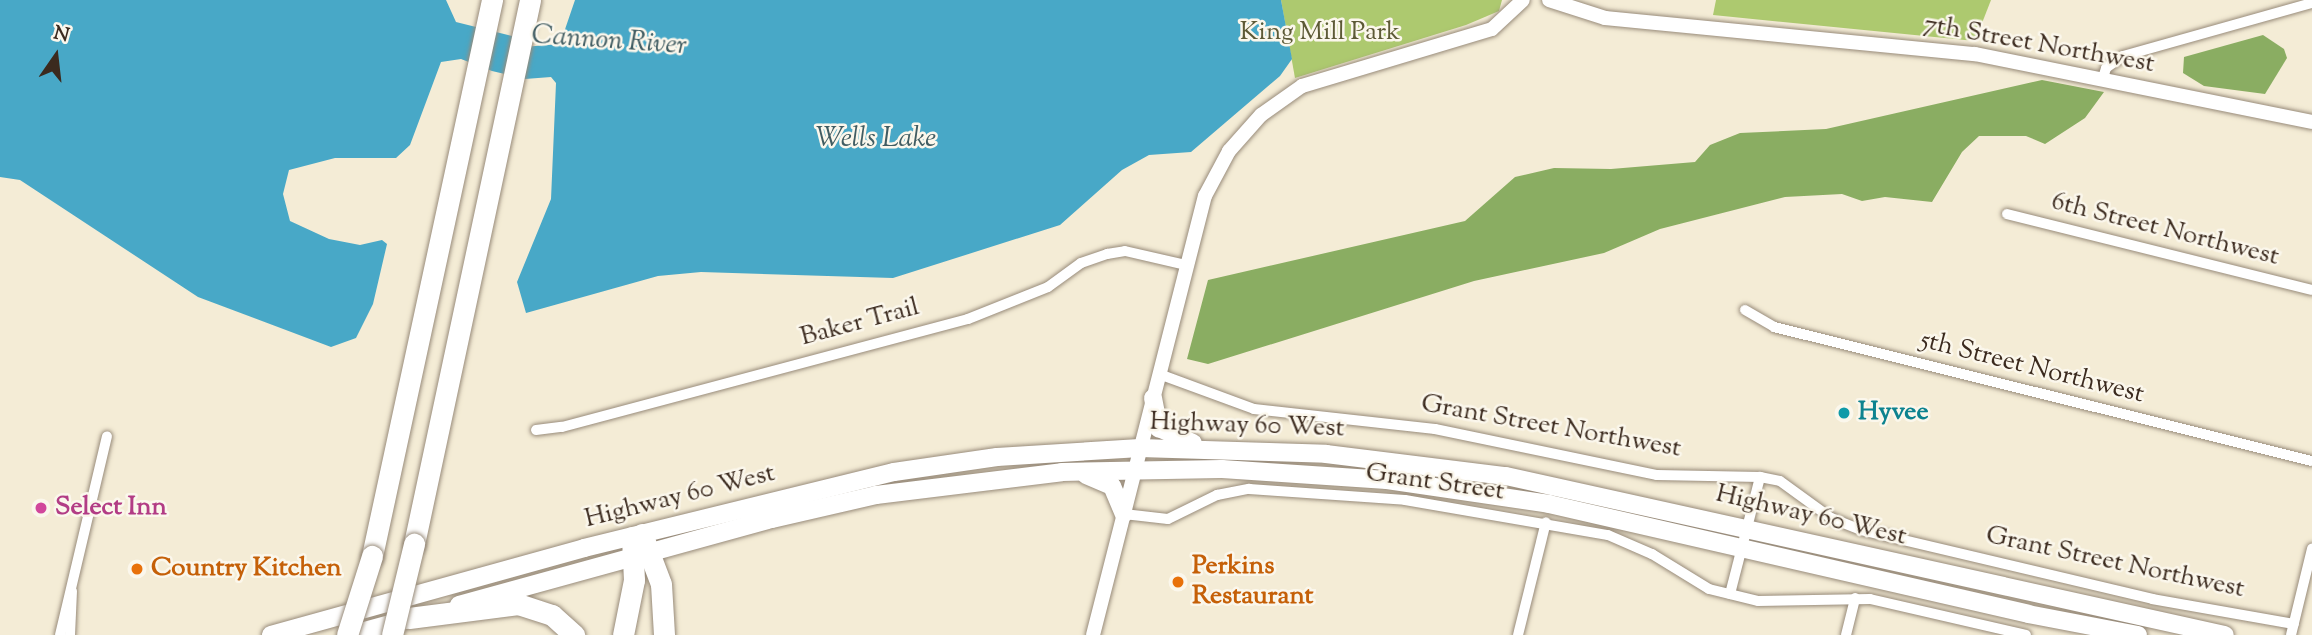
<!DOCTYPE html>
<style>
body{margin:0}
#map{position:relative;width:2312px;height:635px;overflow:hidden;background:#f4ecd6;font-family:"Sorts Mill Goudy",serif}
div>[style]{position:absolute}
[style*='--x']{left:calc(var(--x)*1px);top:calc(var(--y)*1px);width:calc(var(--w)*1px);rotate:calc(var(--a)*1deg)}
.green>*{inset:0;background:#adc96f}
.forest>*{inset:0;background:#8aad62}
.water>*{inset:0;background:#48a8c7}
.roads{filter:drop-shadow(0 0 2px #988b7a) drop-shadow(0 0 2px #988b7a)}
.minor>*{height:10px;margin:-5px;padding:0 5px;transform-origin:5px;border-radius:5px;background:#fff}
.tertiary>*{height:14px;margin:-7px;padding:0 7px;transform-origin:7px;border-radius:7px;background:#fff}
.primary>*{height:18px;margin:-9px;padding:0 9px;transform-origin:9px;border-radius:9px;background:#fff}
.motorway>*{height:21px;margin:-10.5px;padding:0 10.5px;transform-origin:10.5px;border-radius:10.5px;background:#fff}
.bridges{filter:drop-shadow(0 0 2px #988b7a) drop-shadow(0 0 2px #988b7a)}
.motorway-bridge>*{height:21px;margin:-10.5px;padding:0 10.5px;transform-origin:10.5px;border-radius:10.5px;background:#fff}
.dots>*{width:19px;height:19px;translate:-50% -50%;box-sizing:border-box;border:4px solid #fbf7ec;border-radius:50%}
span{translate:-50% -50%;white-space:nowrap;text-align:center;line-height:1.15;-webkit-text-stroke:5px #fbf7ec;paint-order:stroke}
.park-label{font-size:26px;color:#5d5a36}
.street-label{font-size:26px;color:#3b2a1e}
.culture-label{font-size:26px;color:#0d838f;font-weight:700}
.left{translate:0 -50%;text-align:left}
.hotel-label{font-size:26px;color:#b23c85;font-weight:700}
.food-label{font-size:26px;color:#c56008;font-weight:700}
.water-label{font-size:28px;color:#405c62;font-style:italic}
.north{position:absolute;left:21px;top:21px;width:70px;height:70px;-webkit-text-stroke:5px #fbf7ec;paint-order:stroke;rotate:14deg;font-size:19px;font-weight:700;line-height:28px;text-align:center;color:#3b2a1e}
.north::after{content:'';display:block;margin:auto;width:24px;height:32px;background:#3b2a1e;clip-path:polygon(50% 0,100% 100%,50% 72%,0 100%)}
</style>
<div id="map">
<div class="green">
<div style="clip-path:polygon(1281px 0,1502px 0,1499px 11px,1466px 25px,1295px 78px)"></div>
<div style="clip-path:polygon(1716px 0,1991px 0,1975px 41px,1713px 15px)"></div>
</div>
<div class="forest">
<div style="clip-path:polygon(2263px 35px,2284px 49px,2287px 58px,2265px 94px,2204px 86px,2183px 73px,2184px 57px)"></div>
<div style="clip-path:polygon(2042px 80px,2104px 92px,2085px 118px,2045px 144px,2026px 136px,1979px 136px,1962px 152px,1932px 202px,1885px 197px,1862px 201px,1842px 194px,1785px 197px,1660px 229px,1604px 253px,1474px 281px,1208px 364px,1187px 359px,1208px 280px,1465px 221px,1515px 177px,1554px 168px,1611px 169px,1695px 162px,1710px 145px,1740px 133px,1826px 129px)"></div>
</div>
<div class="water">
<div style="clip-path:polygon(0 0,446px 0,456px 22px,524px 39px,523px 47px,560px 44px,575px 0,1281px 0,1292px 59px,1280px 76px,1191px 152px,1149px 155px,1122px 170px,1060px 225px,893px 278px,701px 272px,658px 276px,526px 313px,517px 282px,551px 199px,556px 83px,551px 77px,525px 79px,492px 71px,461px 59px,441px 62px,410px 145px,396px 158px,335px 158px,289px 170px,283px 194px,290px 221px,329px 239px,360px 245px,382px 240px,387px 244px,373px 304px,356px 338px,331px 347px,198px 297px,20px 180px,0 177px)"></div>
</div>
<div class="roads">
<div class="minor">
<div style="--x:2103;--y:78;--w:10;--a:-73"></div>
<div style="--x:2106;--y:68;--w:21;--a:-35"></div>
<div style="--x:2123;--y:56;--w:196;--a:-15.7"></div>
<div style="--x:2007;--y:214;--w:314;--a:14"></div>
<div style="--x:1745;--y:310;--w:34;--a:30"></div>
<div style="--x:1774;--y:327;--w:554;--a:13.99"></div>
<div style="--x:1159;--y:374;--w:101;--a:20.2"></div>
<div style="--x:1254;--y:409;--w:182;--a:6.3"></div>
<div style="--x:1435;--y:429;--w:227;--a:11.7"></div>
<div style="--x:1657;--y:475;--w:103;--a:1.1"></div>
<div style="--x:1760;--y:477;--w:20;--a:11"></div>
<div style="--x:1780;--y:481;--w:63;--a:36"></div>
<div style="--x:1831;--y:518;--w:32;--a:22"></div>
<div style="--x:1861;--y:530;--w:299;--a:13.3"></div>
<div style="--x:2152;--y:599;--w:144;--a:10"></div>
<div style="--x:536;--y:430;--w:26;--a:-7"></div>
<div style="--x:562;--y:427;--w:420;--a:-14.9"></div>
<div style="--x:968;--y:319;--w:86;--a:-21.8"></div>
<div style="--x:1048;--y:287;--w:41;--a:-36"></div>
<div style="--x:1081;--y:263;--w:28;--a:-19"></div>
<div style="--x:1107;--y:254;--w:18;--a:-9"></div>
<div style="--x:1125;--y:251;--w:63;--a:12.9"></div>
<div style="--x:1124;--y:514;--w:44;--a:6.5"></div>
<div style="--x:1168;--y:519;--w:55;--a:-26.1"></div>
<div style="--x:1217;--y:495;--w:33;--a:-11"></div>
<div style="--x:1249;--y:489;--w:156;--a:4"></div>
<div style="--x:1405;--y:500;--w:206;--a:9.8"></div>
<div style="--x:1608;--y:535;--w:48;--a:23.4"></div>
<div style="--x:1652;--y:554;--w:67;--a:31.6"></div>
<div style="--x:1709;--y:589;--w:50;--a:13.8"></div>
<div style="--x:1758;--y:601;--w:112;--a:-1"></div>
<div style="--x:1870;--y:599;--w:160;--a:13"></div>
<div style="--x:1730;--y:594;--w:121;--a:-75.6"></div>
<div style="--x:60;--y:635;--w:204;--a:-76.7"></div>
<div style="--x:70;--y:635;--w:44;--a:-87.4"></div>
<div style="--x:1518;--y:635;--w:116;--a:-76.1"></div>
<div style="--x:1846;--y:635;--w:38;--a:-76"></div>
<div style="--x:2291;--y:635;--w:89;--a:-76.3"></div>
</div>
<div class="tertiary">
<div style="--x:1549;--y:0;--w:59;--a:17.8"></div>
<div style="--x:1605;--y:18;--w:372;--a:5.6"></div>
<div style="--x:1975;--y:54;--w:344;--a:11.4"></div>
<div style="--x:1093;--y:635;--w:453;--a:-75.7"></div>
<div style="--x:1205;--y:196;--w:51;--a:-61.9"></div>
<div style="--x:1229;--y:151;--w:48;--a:-48.4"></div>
<div style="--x:1261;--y:115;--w:50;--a:-35.3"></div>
<div style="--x:1302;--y:86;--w:198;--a:-16.7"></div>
<div style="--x:1492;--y:29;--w:42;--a:-43.1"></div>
</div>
<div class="primary">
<div style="--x:1153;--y:398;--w:31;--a:79"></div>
<div style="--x:1159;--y:428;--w:37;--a:24"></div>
<div style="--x:1086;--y:475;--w:28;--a:23"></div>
<div style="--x:1112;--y:486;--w:30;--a:67"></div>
<div style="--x:459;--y:605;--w:325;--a:-15.4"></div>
<div style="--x:772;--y:519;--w:107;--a:-13"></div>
<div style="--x:876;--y:495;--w:187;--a:-7"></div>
<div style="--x:1062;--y:472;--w:160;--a:-1.1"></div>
<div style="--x:1222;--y:469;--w:165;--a:3.8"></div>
<div style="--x:1387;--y:480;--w:164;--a:8.4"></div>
<div style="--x:1549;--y:504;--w:491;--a:12.9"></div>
<div style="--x:2028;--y:614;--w:112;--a:10.8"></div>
<div style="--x:271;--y:635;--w:325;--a:-15.5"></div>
<div style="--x:584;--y:548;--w:319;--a:-13.8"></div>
<div style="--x:894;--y:472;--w:104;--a:-8.3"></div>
<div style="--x:997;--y:457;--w:143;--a:-3.6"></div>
<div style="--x:1140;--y:448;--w:186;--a:1.8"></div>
<div style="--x:1326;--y:454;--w:181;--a:7"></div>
<div style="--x:1506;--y:476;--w:736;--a:12.47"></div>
<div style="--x:350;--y:635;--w:57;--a:-15.3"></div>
</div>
<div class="motorway">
<div style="--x:642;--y:534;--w:53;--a:69.2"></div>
<div style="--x:661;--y:584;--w:51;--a:86.6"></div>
<div style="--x:414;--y:544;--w:556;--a:-77.96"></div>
<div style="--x:372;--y:556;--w:569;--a:-77.82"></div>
<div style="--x:409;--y:618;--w:110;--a:-7.3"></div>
<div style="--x:518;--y:604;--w:36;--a:18"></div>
<div style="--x:552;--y:615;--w:30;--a:42"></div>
<div style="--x:623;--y:635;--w:56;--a:-78.7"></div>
<div style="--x:634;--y:580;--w:43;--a:-92.7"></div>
</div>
</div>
<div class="bridges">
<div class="motorway-bridge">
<div style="--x:347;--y:635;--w:83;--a:-72.4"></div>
<div style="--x:392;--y:635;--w:94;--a:-76.4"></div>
</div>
</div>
<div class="dots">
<div style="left:1844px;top:413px;background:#0f9aa8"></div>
<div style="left:41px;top:508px;background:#d1479c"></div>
<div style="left:137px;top:569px;background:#e8710a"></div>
<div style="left:1178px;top:582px;background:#e8710a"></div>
</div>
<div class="park-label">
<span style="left:1320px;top:33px">King Mill Park</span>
</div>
<div class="street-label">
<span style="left:2039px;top:45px;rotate:10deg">7th Street Northwest</span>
<span style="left:2165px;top:230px;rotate:14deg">6th Street Northwest</span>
<span style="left:860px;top:323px;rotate:-15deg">Baker Trail</span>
<span style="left:2032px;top:368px;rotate:14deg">5th Street Northwest</span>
<span style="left:1247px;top:426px;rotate:2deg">Highway 60 West</span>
<span style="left:1551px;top:427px;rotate:10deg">Grant Street Northwest</span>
<span style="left:1435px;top:483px;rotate:8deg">Grant Street</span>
<span style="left:680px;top:497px;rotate:-14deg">Highway 60 West</span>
<span style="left:1811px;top:516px;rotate:13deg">Highway 60 West</span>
<span style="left:2115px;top:563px;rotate:12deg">Grant Street Northwest</span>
</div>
<div class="culture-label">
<span class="left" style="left:1858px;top:413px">Hyvee</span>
</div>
<div class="hotel-label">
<span class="left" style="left:55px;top:508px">Select Inn</span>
</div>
<div class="food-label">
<span class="left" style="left:1192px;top:582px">Perkins<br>Restaurant</span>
<span class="left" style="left:151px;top:569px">Country Kitchen</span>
</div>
<div class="water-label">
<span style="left:609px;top:41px;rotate:4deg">Cannon River</span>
<span style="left:876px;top:139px">Wells Lake</span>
</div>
<div class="north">N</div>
</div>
